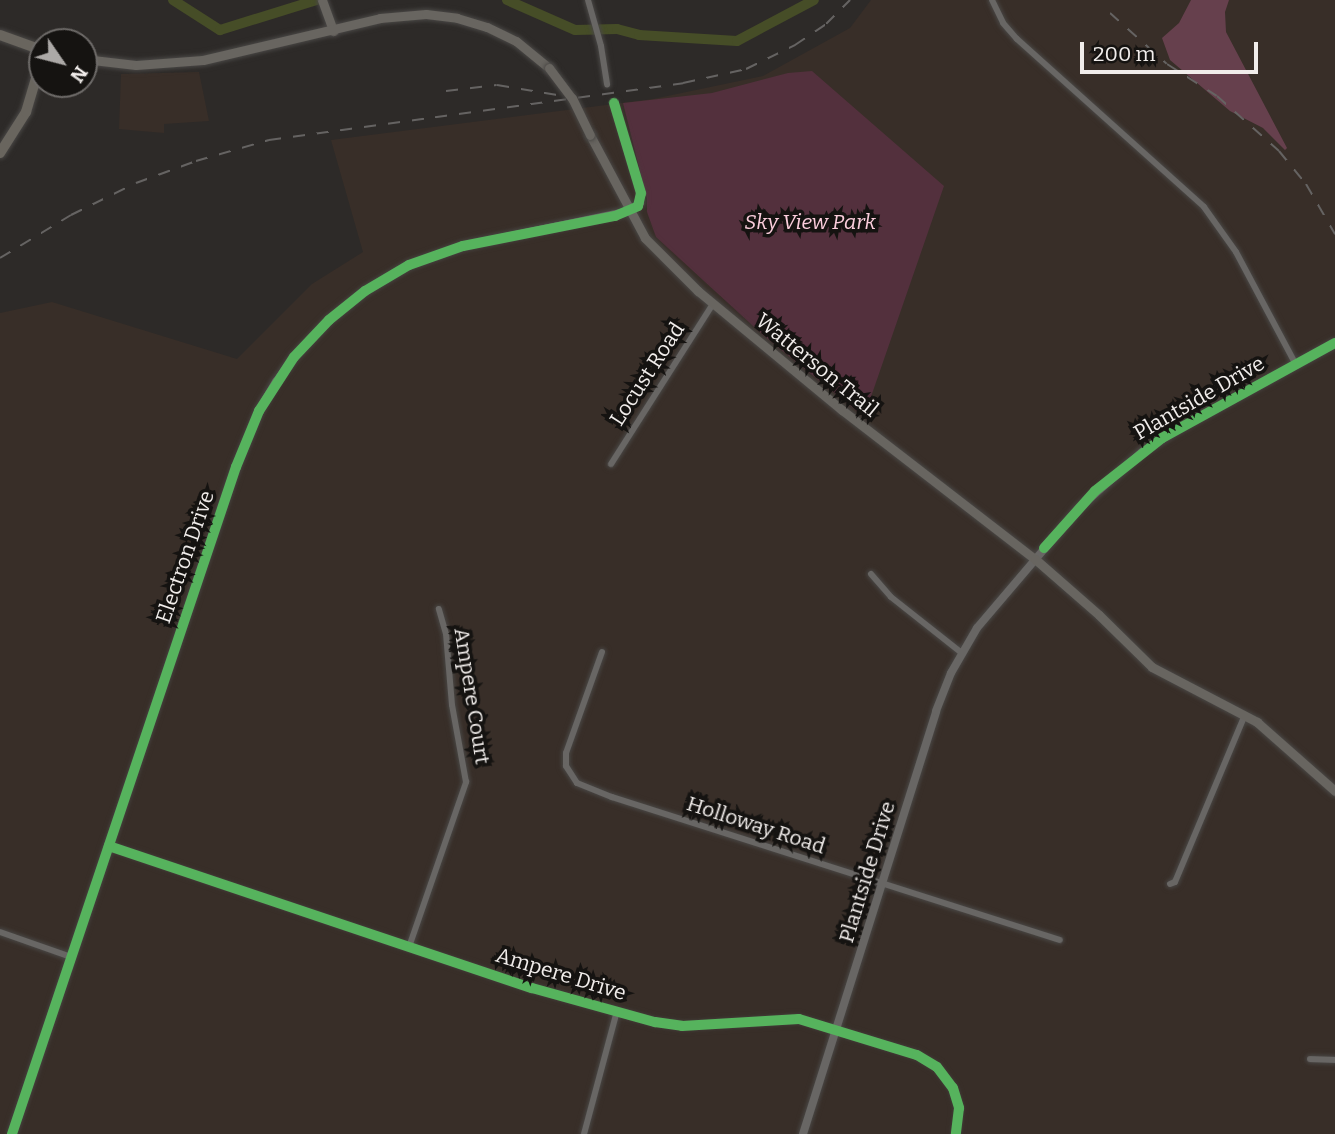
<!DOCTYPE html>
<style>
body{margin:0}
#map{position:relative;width:1335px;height:1134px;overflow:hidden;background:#2d2a28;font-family:Bitter,serif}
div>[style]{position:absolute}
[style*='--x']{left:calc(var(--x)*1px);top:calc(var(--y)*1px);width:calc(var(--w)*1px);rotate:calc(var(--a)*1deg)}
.built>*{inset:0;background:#382e28}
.green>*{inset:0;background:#53303d}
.forest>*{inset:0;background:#66404d}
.river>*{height:10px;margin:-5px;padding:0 5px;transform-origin:5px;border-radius:5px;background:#464d27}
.roads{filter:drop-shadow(0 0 2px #494745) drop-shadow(0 0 2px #494745)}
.minor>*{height:6px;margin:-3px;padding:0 3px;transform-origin:3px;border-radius:3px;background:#686664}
.tertiary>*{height:8px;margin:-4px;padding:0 4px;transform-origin:4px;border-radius:4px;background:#686664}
.secondary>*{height:9px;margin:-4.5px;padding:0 4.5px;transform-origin:4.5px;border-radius:4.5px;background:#686560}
.primary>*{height:10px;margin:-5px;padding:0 5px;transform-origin:5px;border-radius:5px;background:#69655e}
.rail>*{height:2px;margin-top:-1px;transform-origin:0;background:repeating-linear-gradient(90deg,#656362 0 12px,transparent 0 24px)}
.bridges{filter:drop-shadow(0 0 2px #494745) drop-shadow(0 0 2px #494745)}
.secondary-bridge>*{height:9px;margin:-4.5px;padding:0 4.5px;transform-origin:4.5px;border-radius:4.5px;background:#686560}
.cycleway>*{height:10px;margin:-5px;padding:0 5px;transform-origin:5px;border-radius:5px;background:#56b35d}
span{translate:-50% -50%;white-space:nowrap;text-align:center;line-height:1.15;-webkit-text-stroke:7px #151311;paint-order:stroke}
.park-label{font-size:21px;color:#fccedd;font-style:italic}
.street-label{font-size:21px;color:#f1edeb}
.north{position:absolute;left:28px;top:28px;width:70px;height:70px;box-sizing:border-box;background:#151311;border:2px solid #6d6a68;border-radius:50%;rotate:125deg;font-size:19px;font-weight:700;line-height:28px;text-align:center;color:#f1edeb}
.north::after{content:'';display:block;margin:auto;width:24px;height:32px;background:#aca9a7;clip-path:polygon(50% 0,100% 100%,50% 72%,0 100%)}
.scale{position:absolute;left:1080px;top:42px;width:178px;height:32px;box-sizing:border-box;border:4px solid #f1edeb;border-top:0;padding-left:9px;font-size:21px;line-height:24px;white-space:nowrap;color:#f1edeb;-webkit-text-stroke:5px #151311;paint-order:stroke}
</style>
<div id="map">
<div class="built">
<div style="clip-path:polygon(871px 0,1335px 0,1335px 1134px,0 1134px,0 313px,52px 302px,237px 359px,312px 284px,363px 252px,331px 140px,653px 99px,763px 76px,850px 28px)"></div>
<div style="clip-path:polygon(199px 72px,209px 121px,164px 124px,164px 133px,119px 129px,121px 74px)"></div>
</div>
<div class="green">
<div style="clip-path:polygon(812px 71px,944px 186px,864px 417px,764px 336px,656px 237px,647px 212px,647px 199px,623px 103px,712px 93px,788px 73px)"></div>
</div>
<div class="forest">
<div style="clip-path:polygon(1191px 0,1229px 0,1225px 12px,1226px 32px,1287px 148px,1285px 150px,1263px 128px,1230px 111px,1170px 60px,1162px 38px,1179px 23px)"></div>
</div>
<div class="river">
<div style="--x:173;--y:0;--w:56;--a:32.6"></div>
<div style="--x:220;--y:30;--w:102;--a:-17.2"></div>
<div style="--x:507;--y:0;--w:74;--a:23.8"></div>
<div style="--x:575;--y:30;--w:42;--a:-1.4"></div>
<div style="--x:617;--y:29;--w:23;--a:15"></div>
<div style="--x:639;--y:35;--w:98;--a:3.5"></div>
<div style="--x:737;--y:41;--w:87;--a:-28"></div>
</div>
<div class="roads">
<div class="minor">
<div style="--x:588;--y:0;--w:48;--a:74.2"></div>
<div style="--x:601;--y:46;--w:39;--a:81"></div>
<div style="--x:992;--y:0;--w:25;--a:64"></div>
<div style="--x:1003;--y:23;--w:21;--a:49"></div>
<div style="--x:1017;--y:39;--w:251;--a:41.9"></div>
<div style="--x:1204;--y:207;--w:55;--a:54.6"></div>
<div style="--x:1236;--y:252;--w:128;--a:62"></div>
<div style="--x:614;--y:103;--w:94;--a:73.3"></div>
<div style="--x:641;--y:193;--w:10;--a:90"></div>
<div style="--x:641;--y:203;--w:14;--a:144"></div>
<div style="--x:611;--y:464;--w:190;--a:-57.5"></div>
<div style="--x:871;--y:574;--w:30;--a:49"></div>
<div style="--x:891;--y:597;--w:90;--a:38.3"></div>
<div style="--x:602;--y:652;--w:107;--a:109.6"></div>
<div style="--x:566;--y:753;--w:13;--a:90"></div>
<div style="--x:566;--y:766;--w:20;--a:57"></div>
<div style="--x:577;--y:783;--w:38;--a:22"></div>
<div style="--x:612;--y:797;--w:470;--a:17.7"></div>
<div style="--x:109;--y:846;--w:446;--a:18.6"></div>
<div style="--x:532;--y:988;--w:128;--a:15.5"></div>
<div style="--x:655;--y:1022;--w:27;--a:8"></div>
<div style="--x:682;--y:1026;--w:117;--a:-3.4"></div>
<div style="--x:799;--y:1019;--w:123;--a:17"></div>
<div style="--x:917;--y:1055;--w:23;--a:31"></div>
<div style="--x:937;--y:1067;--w:26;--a:53"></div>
<div style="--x:953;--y:1088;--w:21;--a:73"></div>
<div style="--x:959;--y:1108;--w:26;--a:97"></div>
<div style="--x:1170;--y:884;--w:5;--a:-22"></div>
<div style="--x:1175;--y:882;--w:181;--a:-67.3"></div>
<div style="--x:0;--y:932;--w:75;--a:19.4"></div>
<div style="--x:409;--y:947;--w:175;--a:-70.9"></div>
<div style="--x:466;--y:782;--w:78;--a:-100.3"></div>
<div style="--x:452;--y:705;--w:71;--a:-94.8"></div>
<div style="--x:446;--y:634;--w:26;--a:-106"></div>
<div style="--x:1310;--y:1059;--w:25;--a:2"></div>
<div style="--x:584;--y:1134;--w:127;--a:-75"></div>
</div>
<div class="tertiary">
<div style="--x:12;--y:1134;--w:704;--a:-71.44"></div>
<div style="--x:236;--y:467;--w:61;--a:-67.7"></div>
<div style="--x:259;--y:411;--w:34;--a:-60"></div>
<div style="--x:276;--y:382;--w:31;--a:-54"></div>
<div style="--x:294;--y:357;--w:51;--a:-46.6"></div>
<div style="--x:329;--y:320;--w:46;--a:-38.9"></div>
<div style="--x:365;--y:291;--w:51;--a:-30.6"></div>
<div style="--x:409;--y:265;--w:57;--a:-19.4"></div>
<div style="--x:463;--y:246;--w:171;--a:-11.8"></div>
<div style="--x:803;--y:1134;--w:443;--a:-72.5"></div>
<div style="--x:936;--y:711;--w:41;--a:-68.5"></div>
<div style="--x:951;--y:673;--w:52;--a:-60"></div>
<div style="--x:977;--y:628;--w:157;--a:-49.6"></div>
<div style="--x:1079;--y:508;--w:84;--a:-41.6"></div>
<div style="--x:1142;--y:452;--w:40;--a:-32.9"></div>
<div style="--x:1176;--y:430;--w:181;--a:-28.7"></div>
</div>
<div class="secondary">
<div style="--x:322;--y:0;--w:33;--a:70"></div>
<div style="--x:84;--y:59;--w:52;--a:6.6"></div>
<div style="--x:136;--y:65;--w:67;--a:-4.3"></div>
<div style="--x:203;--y:60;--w:182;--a:-13.3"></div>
<div style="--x:380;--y:18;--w:46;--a:-5"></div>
<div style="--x:426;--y:14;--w:31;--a:7"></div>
<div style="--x:457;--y:18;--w:31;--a:17"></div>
<div style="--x:487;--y:27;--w:32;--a:26"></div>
<div style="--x:516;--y:41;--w:43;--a:39.3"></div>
<div style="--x:590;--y:135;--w:117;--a:61.9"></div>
<div style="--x:645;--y:238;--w:75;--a:45"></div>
<div style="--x:698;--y:291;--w:187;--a:39.6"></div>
<div style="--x:842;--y:410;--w:244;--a:37.7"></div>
<div style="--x:1035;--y:559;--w:85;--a:41.2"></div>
<div style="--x:1099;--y:615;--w:74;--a:44.5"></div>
<div style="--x:1152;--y:667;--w:119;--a:27.6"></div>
<div style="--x:1257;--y:722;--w:104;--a:41.5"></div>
</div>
<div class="primary">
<div style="--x:0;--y:35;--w:45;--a:19.7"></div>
<div style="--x:0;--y:153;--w:49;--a:-57.6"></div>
<div style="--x:26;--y:112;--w:56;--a:-73.5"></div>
</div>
</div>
<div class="rail">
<div style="--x:1110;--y:13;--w:76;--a:41.8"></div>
<div style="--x:1167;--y:64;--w:59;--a:32.6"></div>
<div style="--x:1217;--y:96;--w:83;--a:41.6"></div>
<div style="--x:1279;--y:151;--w:43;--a:50.7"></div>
<div style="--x:1306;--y:184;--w:58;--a:59.9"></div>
<div style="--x:446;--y:91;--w:51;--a:-6.7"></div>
<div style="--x:497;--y:85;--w:61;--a:9.5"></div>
<div style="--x:0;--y:258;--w:83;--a:-31.2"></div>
<div style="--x:71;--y:215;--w:72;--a:-26.2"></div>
<div style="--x:136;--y:183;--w:64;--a:-20.1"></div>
<div style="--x:196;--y:161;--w:76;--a:-16"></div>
<div style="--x:269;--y:140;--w:418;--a:-7.8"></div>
<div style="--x:683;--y:83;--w:65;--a:-12.5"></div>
<div style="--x:746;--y:69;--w:55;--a:-26.1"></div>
<div style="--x:795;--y:45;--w:37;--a:-34"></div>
<div style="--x:826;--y:24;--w:34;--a:-45"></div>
</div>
<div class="bridges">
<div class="secondary-bridge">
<div style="--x:549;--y:68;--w:38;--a:53"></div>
<div style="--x:572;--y:98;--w:41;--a:64.1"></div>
</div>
</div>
<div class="cycleway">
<div style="--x:1044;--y:548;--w:76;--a:-48.2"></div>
<div style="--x:1095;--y:491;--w:85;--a:-38.3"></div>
<div style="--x:1162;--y:438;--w:197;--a:-28.8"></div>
<div style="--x:109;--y:846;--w:446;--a:18.6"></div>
<div style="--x:532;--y:988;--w:128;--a:15.5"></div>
<div style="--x:655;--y:1022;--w:27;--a:8"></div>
<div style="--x:682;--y:1026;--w:117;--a:-3.4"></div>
<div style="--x:799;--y:1019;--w:123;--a:17"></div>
<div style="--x:917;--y:1055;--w:23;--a:31"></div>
<div style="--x:937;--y:1067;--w:26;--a:53"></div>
<div style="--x:953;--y:1088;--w:21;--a:73"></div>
<div style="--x:959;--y:1108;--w:26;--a:97"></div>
<div style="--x:12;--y:1134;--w:704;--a:-71.44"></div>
<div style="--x:236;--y:467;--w:61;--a:-67.7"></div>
<div style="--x:259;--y:411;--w:64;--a:-57.1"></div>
<div style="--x:294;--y:357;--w:51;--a:-46.6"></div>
<div style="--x:329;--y:320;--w:46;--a:-38.9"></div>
<div style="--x:365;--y:291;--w:51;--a:-30.6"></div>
<div style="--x:409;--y:265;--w:57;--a:-19.4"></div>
<div style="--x:463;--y:246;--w:155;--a:-11.2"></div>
<div style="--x:615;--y:216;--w:25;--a:-23"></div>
<div style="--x:638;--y:206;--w:13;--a:-77"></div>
<div style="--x:641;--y:193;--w:94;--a:-106.7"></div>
</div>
<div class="park-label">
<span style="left:810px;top:222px">Sky View Park</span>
</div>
<div class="street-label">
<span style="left:817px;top:365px;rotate:39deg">Watterson Trail</span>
<span style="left:647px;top:374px;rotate:-57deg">Locust Road</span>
<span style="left:1199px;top:398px;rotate:-30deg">Plantside Drive</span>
<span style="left:185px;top:557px;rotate:-71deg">Electron Drive</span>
<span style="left:472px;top:696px;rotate:81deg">Ampere Court</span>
<span style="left:756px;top:825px;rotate:18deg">Holloway Road</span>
<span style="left:867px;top:872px;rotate:-73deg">Plantside Drive</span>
<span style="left:561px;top:974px;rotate:17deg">Ampere Drive</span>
</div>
<div class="north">N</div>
<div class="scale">200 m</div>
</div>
